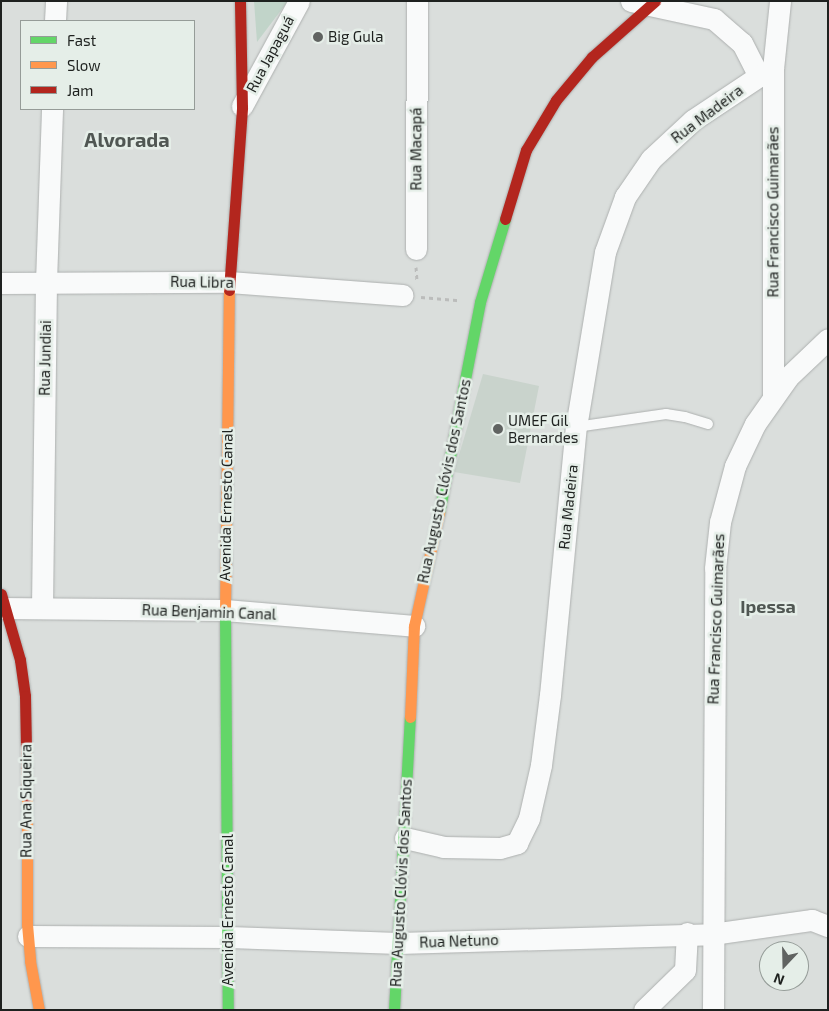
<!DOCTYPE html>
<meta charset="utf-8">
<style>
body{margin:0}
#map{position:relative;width:829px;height:1011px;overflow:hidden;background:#dadedc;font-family:"Exo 2",sans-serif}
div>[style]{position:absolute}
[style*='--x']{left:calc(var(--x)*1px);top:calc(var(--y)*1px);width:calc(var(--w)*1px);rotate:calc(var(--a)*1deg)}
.built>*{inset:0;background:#c9d3cc}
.green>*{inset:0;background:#c1d4c9}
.path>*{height:3px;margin-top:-1.5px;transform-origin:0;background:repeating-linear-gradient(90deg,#bbbcbb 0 4px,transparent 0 8px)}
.roads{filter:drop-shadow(0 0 1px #adb0af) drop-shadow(0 0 1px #adb0af)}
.lane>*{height:10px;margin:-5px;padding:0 5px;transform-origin:5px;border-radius:5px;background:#f9fafa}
.street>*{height:21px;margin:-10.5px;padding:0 10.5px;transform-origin:10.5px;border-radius:10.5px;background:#f9fafa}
.fast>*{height:11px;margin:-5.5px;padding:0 5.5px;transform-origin:5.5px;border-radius:5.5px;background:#63d668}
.slow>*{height:11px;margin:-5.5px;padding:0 5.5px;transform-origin:5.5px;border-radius:5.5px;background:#ff974d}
.jam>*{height:11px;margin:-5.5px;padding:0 5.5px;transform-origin:5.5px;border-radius:5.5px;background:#b3261e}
.dots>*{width:14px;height:14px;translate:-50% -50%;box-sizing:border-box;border:2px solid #e5eee8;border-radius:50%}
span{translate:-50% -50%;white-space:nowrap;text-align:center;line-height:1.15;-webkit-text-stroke:5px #e5eee8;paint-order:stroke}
.poi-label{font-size:15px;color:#1e211f}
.left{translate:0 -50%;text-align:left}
.street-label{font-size:15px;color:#1e211f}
.quarter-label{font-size:18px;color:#505753;font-weight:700}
.district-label{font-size:20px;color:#505753;font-weight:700}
.frame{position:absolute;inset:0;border:2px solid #1e211f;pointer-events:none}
.legend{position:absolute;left:20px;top:20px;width:175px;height:90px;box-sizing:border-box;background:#e5eee8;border:1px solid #959c98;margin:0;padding:6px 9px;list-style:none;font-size:15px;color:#1e211f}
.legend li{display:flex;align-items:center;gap:10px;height:25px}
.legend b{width:25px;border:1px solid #959c98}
.north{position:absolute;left:759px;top:941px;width:50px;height:50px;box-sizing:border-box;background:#e5eee8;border:1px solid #959c98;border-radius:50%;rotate:201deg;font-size:14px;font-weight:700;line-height:20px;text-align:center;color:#1e211f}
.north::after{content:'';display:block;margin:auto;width:18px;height:22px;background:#606361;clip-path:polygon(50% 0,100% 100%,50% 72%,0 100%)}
</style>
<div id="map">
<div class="built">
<div style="clip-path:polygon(483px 374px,539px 386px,520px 483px,454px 472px)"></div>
</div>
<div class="green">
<div style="clip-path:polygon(254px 1px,288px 1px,257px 42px)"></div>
</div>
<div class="path">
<div style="--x:416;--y:267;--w:14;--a:86"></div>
<div style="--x:421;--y:297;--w:38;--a:5"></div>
</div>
<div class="roads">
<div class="lane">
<div style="--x:576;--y:427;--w:91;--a:-8.2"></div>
<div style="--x:666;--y:414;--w:19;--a:9"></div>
<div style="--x:685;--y:417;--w:24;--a:17"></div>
</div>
<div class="street">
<div style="--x:631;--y:1;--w:85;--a:12.2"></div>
<div style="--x:714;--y:19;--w:37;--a:41"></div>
<div style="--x:742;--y:43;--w:37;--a:63"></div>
<div style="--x:55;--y:21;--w:20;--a:-87"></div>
<div style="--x:242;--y:106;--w:119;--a:-61.5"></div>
<div style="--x:416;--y:249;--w:248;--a:-89.8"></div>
<div style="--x:1;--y:283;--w:228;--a:-0.3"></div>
<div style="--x:229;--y:282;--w:174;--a:4.3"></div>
<div style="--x:773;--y:395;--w:326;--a:-90"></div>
<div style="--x:773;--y:69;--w:68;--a:-84.1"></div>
<div style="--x:1;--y:608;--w:224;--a:0.5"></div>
<div style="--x:225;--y:610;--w:190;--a:4.8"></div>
<div style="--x:42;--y:608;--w:326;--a:-89.3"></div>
<div style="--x:46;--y:282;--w:173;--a:-88"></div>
<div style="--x:405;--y:838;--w:39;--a:13"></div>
<div style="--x:443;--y:847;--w:57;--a:1"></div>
<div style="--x:500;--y:848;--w:18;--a:-16"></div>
<div style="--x:517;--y:843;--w:28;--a:-64"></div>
<div style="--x:529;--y:818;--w:54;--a:-77.2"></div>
<div style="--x:541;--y:765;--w:71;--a:-82.7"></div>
<div style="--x:550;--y:695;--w:269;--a:-84.5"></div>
<div style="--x:576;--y:427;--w:177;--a:-80.6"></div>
<div style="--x:605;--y:252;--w:59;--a:-70"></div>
<div style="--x:625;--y:197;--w:46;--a:-55.6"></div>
<div style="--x:651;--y:159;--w:57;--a:-42.9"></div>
<div style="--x:693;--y:120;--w:79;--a:-33.7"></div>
<div style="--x:759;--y:76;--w:16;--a:-27"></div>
<div style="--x:28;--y:936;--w:201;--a:0.3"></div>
<div style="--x:229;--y:937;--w:169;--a:2"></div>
<div style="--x:398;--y:943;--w:314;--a:-1.6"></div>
<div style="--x:712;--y:934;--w:101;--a:-8"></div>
<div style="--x:812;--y:920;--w:17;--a:21"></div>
<div style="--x:644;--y:1010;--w:57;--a:-44.3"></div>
<div style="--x:685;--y:970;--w:37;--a:-87"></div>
<div style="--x:713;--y:1010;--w:442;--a:-89.7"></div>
<div style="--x:715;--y:568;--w:46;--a:-83.8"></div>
<div style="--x:720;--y:522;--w:58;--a:-75"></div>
<div style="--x:735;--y:466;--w:47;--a:-64.5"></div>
<div style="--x:755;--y:424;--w:57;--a:-54.9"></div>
<div style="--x:788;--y:377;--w:55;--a:-43.5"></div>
</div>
<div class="fast">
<div style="--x:439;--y:513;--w:215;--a:-79"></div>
<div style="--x:480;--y:302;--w:87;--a:-73.2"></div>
<div style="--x:225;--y:611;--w:399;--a:89.6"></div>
<div style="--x:394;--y:1010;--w:293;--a:-86.9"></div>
</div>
<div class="slow">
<div style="--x:225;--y:611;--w:321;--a:-89.3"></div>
<div style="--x:410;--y:717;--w:91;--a:-87.5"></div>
<div style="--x:414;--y:626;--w:116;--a:-77.5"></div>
<div style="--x:27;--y:796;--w:128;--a:90"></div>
<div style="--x:27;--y:924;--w:37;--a:85"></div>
<div style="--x:30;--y:961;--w:50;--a:79.6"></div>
</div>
<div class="jam">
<div style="--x:505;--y:219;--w:72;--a:-73.1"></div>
<div style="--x:526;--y:150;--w:58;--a:-59"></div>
<div style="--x:556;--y:100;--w:56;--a:-50.1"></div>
<div style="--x:592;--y:57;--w:84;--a:-41.6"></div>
<div style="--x:229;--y:290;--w:183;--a:-85.9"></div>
<div style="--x:242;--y:107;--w:106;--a:-91.1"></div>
<div style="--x:1;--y:594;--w:69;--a:73.9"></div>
<div style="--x:20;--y:660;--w:36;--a:82"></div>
<div style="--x:25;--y:696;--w:100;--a:88.9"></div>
</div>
</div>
<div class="dots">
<div style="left:318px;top:37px;background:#606361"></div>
<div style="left:498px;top:429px;background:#606361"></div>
</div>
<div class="poi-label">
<span class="left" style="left:328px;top:37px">Big Gula</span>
<span class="left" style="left:508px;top:429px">UMEF Gil<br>Bernardes</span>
</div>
<div class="street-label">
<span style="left:270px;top:54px;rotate:-62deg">Rua Japaguá</span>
<span style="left:707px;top:114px;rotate:-37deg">Rua Madeira</span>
<span style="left:416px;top:149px;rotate:-90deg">Rua Macapá</span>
<span style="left:773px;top:212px;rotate:-90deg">Rua Francisco Guimarães</span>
<span style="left:202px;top:282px;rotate:1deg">Rua Libra</span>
<span style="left:45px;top:358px;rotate:-89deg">Rua Jundiai</span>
<span style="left:444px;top:481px;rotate:-78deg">Rua Augusto Clóvis dos Santos</span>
<span style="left:226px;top:505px;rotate:-89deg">Avenida Ernesto Canal</span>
<span style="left:568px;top:507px;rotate:-84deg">Rua Madeira</span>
<span style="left:209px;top:612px;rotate:2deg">Rua Benjamin Canal</span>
<span style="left:716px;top:619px;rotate:-88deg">Rua Francisco Guimarães</span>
<span style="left:26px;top:801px;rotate:-90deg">Rua Ana Siqueira</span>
<span style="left:401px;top:883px;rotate:-87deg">Rua Augusto Clóvis dos Santos</span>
<span style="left:228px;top:910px;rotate:-90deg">Avenida Ernesto Canal</span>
<span style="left:459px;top:941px;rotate:-2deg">Rua Netuno</span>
</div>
<div class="quarter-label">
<span style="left:768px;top:606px">Ipessa</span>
</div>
<div class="district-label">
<span style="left:127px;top:139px">Alvorada</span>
</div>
<div class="frame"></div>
<ul class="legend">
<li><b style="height:6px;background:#63d668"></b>Fast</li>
<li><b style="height:6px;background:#ff974d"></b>Slow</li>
<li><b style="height:6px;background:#b3261e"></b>Jam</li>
</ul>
<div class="north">N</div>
</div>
